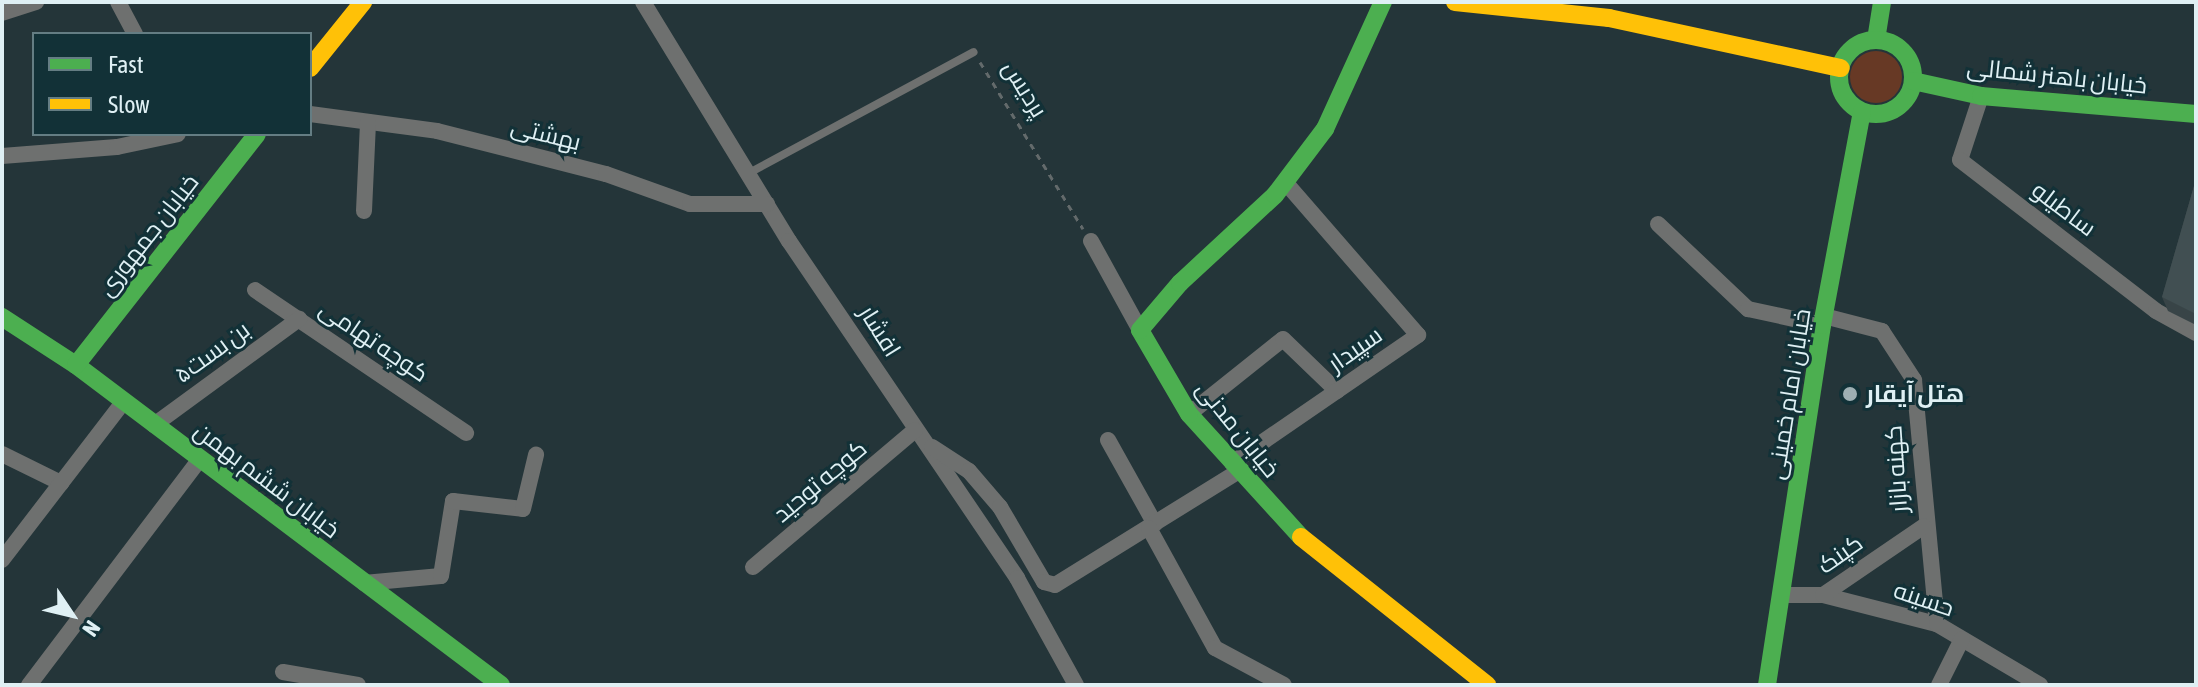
<!DOCTYPE html>
<meta charset="utf-8">
<style>
body{margin:0}
#map{position:relative;width:2198px;height:687px;overflow:hidden;background:#243539;font-family:"Asap Condensed",Cairo,sans-serif}
div>[style]{position:absolute}
[style*='--x']{left:calc(var(--x)*1px);top:calc(var(--y)*1px);width:calc(var(--w)*1px);rotate:calc(var(--a)*1deg)}
.green>*{inset:0;background:#673925}
.round{border-radius:50%}
.path>*{height:3px;margin-top:-1.5px;transform-origin:0;background:repeating-linear-gradient(90deg,#636a6b 0 6px,transparent 0 12px)}
.lane>*{height:8px;margin:-4px;padding:0 4px;transform-origin:4px;border-radius:4px;background:#6e706f}
.street>*{height:16px;margin:-8px;padding:0 8px;transform-origin:8px;border-radius:8px;background:#6e706f}
.fast>*{height:18px;margin:-9px;padding:0 9px;transform-origin:9px;border-radius:9px;background:#4caf50}
.fast>.ring{margin:-9px;padding:0;box-sizing:content-box;background:none;border:18px solid #4caf50;border-radius:50%}
.slow>*{height:18px;margin:-9px;padding:0 9px;transform-origin:9px;border-radius:9px;background:#ffc107}
.wall>*{inset:0;background:#384447}
.building>*{inset:0;background:#414f52}
.dots>*{width:22px;height:22px;translate:-50% -50%;box-sizing:border-box;border:4px solid #123137;border-radius:50%}
span{translate:-50% -50%;white-space:nowrap;text-align:center;line-height:1.15;-webkit-text-stroke:6px #123137;paint-order:stroke}
.street-label{font-size:24px;color:#dff0f4}
.poi-label{font-size:24px;color:#dff0f4;font-weight:700}
.left{translate:0 -50%;text-align:left}
.frame{position:absolute;inset:0;border:4px solid #dff0f4;pointer-events:none}
.legend{position:absolute;left:32px;top:32px;width:280px;height:104px;box-sizing:border-box;background:#123137;border:2px solid #647d83;margin:0;padding:10px 14px;list-style:none;font-size:24px;color:#dff0f4}
.legend li{display:flex;align-items:center;gap:16px;height:40px}
.legend b{width:40px;border:2px solid #647d83}
.north{position:absolute;left:32px;top:575px;width:80px;height:80px;-webkit-text-stroke:6px #123137;paint-order:stroke;rotate:125deg;font-size:22px;font-weight:700;line-height:32px;text-align:center;color:#dff0f4}
.north::after{content:'';display:block;margin:auto;width:28px;height:36px;background:#dff0f4;clip-path:polygon(50% 0,100% 100%,50% 72%,0 100%)}
</style>
<div id="map">
<div class="green">
<div class="round" style="left:1850px;top:51px;width:52px;height:52px"></div>
</div>
<div class="path">
<div style="--x:980;--y:62;--w:196;--a:58.3"></div>
</div>
<div class="lane">
<div style="--x:749;--y:173;--w:255;--a:-28.3"></div>
</div>
<div class="street">
<div style="--x:118;--y:2;--w:36;--a:62"></div>
<div style="--x:643;--y:2;--w:280;--a:58.6"></div>
<div style="--x:789;--y:241;--w:407;--a:55.9"></div>
<div style="--x:1017;--y:578;--w:122;--a:61.1"></div>
<div style="--x:2;--y:13;--w:36;--a:-18"></div>
<div style="--x:1981;--y:96;--w:67;--a:108.2"></div>
<div style="--x:1960;--y:160;--w:247;--a:37.6"></div>
<div style="--x:2156;--y:311;--w:46;--a:28.8"></div>
<div style="--x:310;--y:114;--w:128;--a:7.6"></div>
<div style="--x:437;--y:131;--w:174;--a:14.3"></div>
<div style="--x:606;--y:174;--w:89;--a:19.7"></div>
<div style="--x:690;--y:204;--w:77;--a:0"></div>
<div style="--x:2;--y:156;--w:115;--a:-4.5"></div>
<div style="--x:117;--y:147;--w:62;--a:-12"></div>
<div style="--x:364;--y:211;--w:89;--a:-87.4"></div>
<div style="--x:1658;--y:224;--w:124;--a:43.4"></div>
<div style="--x:1748;--y:309;--w:76;--a:12.2"></div>
<div style="--x:1091;--y:241;--w:102;--a:61.2"></div>
<div style="--x:255;--y:290;--w:255;--a:34.1"></div>
<div style="--x:1824;--y:316;--w:60;--a:14.5"></div>
<div style="--x:1882;--y:331;--w:59;--a:56.9"></div>
<div style="--x:1914;--y:380;--w:245;--a:84.6"></div>
<div style="--x:1189;--y:414;--w:120;--a:-38.6"></div>
<div style="--x:1283;--y:339;--w:75;--a:43.9"></div>
<div style="--x:154;--y:425;--w:180;--a:-36.2"></div>
<div style="--x:1108;--y:440;--w:96;--a:60.8"></div>
<div style="--x:932;--y:447;--w:44;--a:33"></div>
<div style="--x:969;--y:471;--w:48;--a:49.3"></div>
<div style="--x:1000;--y:507;--w:87;--a:59.6"></div>
<div style="--x:1044;--y:582;--w:11;--a:15"></div>
<div style="--x:1055;--y:585;--w:216;--a:-31.8"></div>
<div style="--x:2;--y:454;--w:66;--a:26.2"></div>
<div style="--x:1232;--y:463;--w:226;--a:-34.5"></div>
<div style="--x:1418;--y:335;--w:203;--a:-131"></div>
<div style="--x:1149;--y:528;--w:137;--a:61.2"></div>
<div style="--x:1215;--y:648;--w:78;--a:28.2"></div>
<div style="--x:2;--y:560;--w:200;--a:-52.5"></div>
<div style="--x:753;--y:567;--w:212;--a:-40.2"></div>
<div style="--x:364;--y:583;--w:77;--a:-5.2"></div>
<div style="--x:441;--y:576;--w:76;--a:-80.9"></div>
<div style="--x:453;--y:501;--w:70;--a:6.5"></div>
<div style="--x:523;--y:509;--w:56;--a:-76.5"></div>
<div style="--x:1781;--y:595;--w:42;--a:0"></div>
<div style="--x:1823;--y:595;--w:118;--a:14.3"></div>
<div style="--x:1937;--y:624;--w:120;--a:30.6"></div>
<div style="--x:1823;--y:595;--w:122;--a:-34.3"></div>
<div style="--x:283;--y:672;--w:76;--a:9.8"></div>
<div style="--x:29;--y:685;--w:282;--a:-52.9"></div>
<div style="--x:1939;--y:685;--w:51;--a:-63.4"></div>
</div>
<div class="fast">
<div style="--x:1876;--y:40;--w:38;--a:-81"></div>
<div class="ring" style="left:1839px;top:40px;width:56px;height:56px"></div>
<div style="--x:1913;--y:81;--w:70;--a:12.4"></div>
<div style="--x:1981;--y:96;--w:216;--a:4.8"></div>
<div style="--x:2;--y:317;--w:88;--a:33"></div>
<div style="--x:76;--y:365;--w:532;--a:36.98"></div>
<div style="--x:76;--y:365;--w:293;--a:-51.9"></div>
<div style="--x:1301;--y:537;--w:166;--a:-132.3"></div>
<div style="--x:1189;--y:414;--w:97;--a:-120.3"></div>
<div style="--x:1140;--y:330;--w:62;--a:-49.6"></div>
<div style="--x:1180;--y:283;--w:129;--a:-42.8"></div>
<div style="--x:1275;--y:195;--w:83;--a:-52.9"></div>
<div style="--x:1325;--y:129;--w:140;--a:-65.5"></div>
<div style="--x:1767;--y:685;--w:364;--a:-81.3"></div>
<div style="--x:1822;--y:325;--w:217;--a:-79.4"></div>
</div>
<div class="slow">
<div style="--x:1455;--y:2;--w:155;--a:5.9"></div>
<div style="--x:1609;--y:18;--w:237;--a:12.2"></div>
<div style="--x:310;--y:68;--w:85;--a:-51.2"></div>
<div style="--x:1301;--y:537;--w:238;--a:38.5"></div>
</div>
<div class="wall">
<div style="clip-path:polygon(2196px 179px,2196px 325px,2168px 311px,2162px 297px)"></div>
</div>
<div class="building">
<div style="clip-path:polygon(2196px 179px,2196px 314px,2162px 297px)"></div>
</div>
<div class="dots">
<div style="left:1850px;top:394px;background:#9eafb3"></div>
</div>
<div class="street-label">
<span style="left:2057px;top:76px;rotate:6deg">خیابان باهنر شمالی</span>
<span style="left:1025px;top:89px;rotate:58deg">پردیس</span>
<span style="left:546px;top:134px;rotate:14deg">بهشتی</span>
<span style="left:2064px;top:209px;rotate:37deg">ساطیلو</span>
<span style="left:148px;top:235px;rotate:-52deg">خیابان جمهوری</span>
<span style="left:880px;top:331px;rotate:58deg">افشار</span>
<span style="left:374px;top:341px;rotate:34deg">کوچه تهامی</span>
<span style="left:1355px;top:349px;rotate:-35deg">سپیدار</span>
<span style="left:212px;top:352px;rotate:-36deg">بن بست۵</span>
<span style="left:1789px;top:394px;rotate:-81deg">خیابان امام خمینی</span>
<span style="left:1238px;top:429px;rotate:51deg">خیابان مدنی</span>
<span style="left:1896px;top:469px;rotate:-94deg">کهنه بازار</span>
<span style="left:267px;top:480px;rotate:37deg">خیابان ششم بهمن</span>
<span style="left:820px;top:481px;rotate:-40deg">کوچه توحید</span>
<span style="left:1840px;top:554px;rotate:-35deg">کپنک</span>
<span style="left:1924px;top:599px;rotate:19deg">حسینه</span>
</div>
<div class="poi-label">
<span class="left" style="left:1866px;top:394px">هتل آیقار</span>
</div>
<div class="frame"></div>
<ul class="legend">
<li><b style="height:10px;background:#4caf50"></b>Fast</li>
<li><b style="height:10px;background:#ffc107"></b>Slow</li>
</ul>
<div class="north">N</div>
</div>
